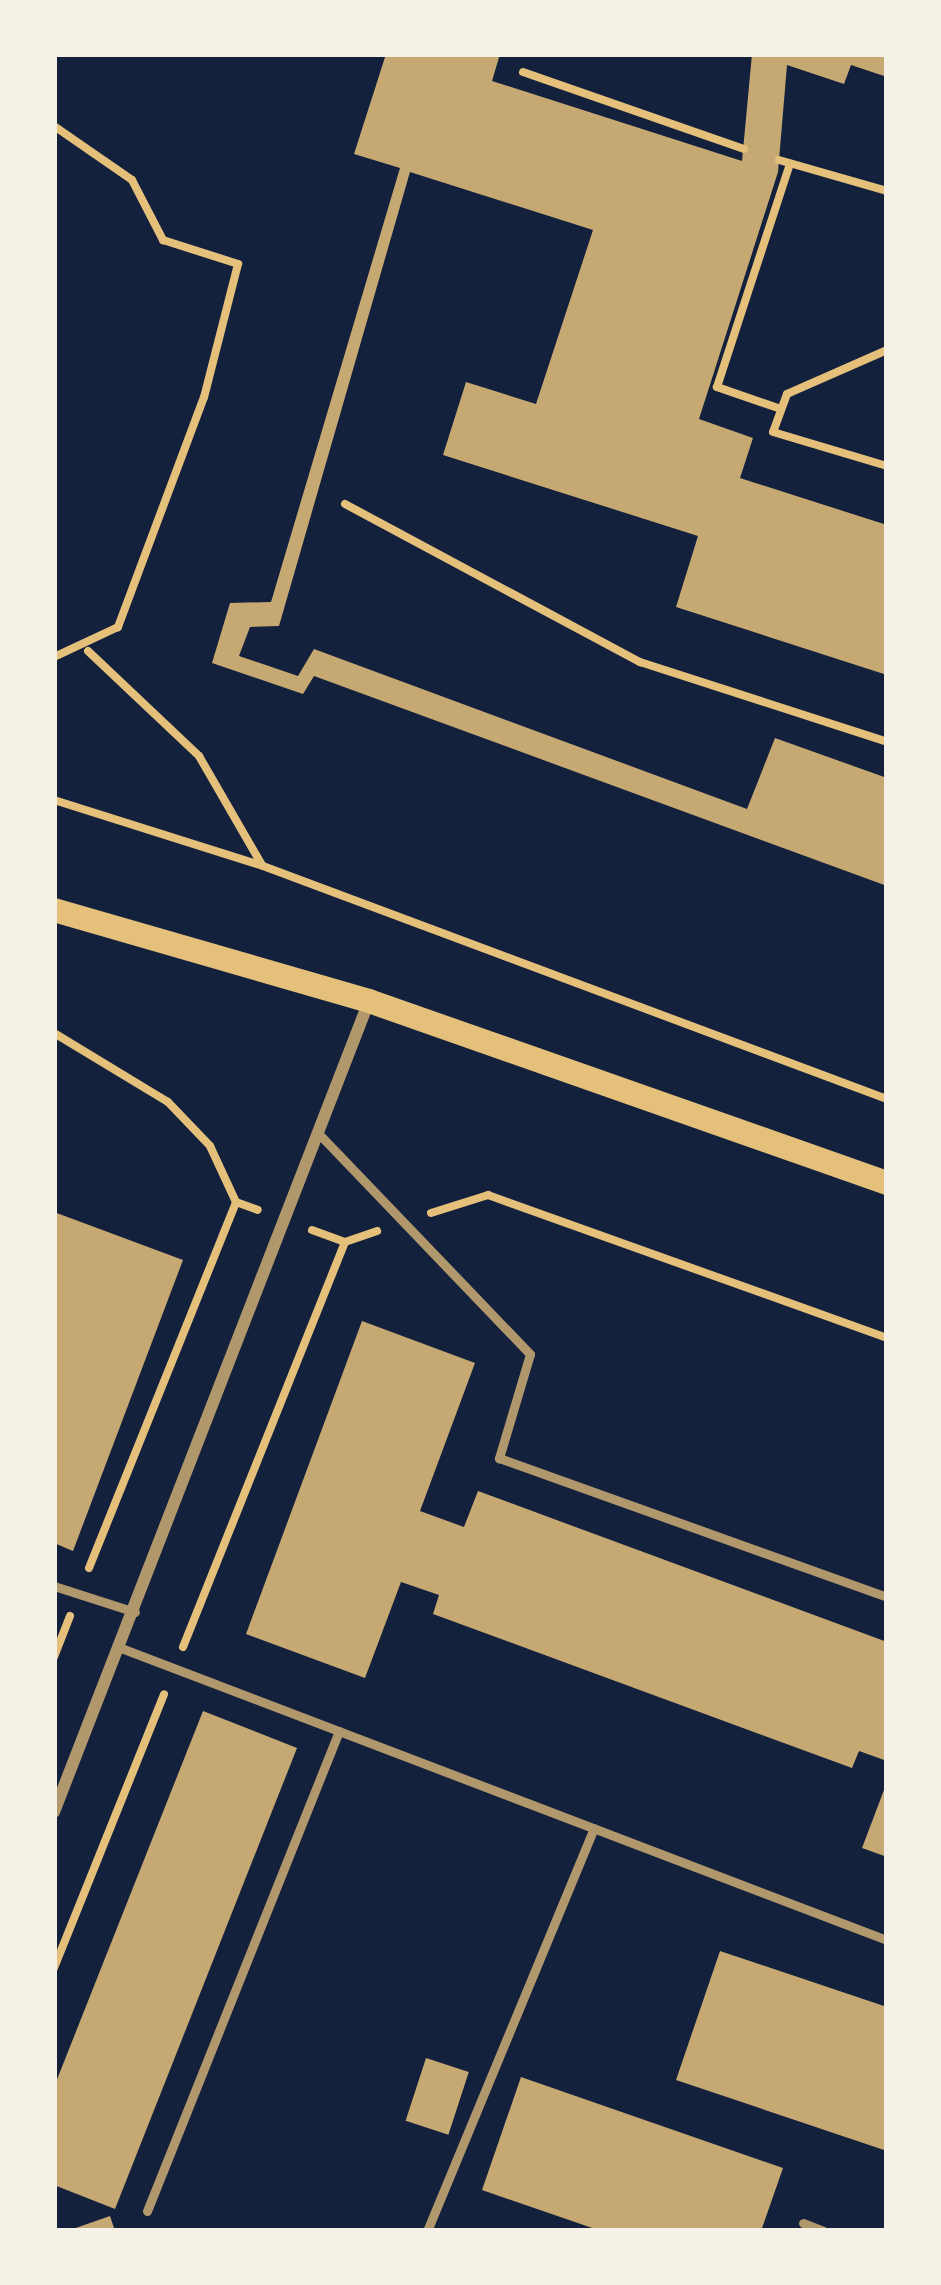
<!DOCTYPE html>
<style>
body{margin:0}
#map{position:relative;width:941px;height:2285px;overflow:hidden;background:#14213d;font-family:"Fira Sans",sans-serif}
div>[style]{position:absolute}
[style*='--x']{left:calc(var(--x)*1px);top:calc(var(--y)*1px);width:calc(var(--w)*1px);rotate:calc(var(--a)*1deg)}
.building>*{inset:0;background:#c6a872;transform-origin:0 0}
.path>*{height:8px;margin:-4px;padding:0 4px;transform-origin:4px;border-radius:4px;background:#e5c07b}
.service>*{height:9px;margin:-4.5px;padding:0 4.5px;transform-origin:4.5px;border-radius:4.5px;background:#b1986c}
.minor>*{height:12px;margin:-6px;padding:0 6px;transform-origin:6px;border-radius:6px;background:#b1986c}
.secondary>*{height:24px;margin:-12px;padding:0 12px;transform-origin:12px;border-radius:12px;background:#e5c07b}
span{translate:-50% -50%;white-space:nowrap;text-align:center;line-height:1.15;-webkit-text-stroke:9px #f6f1e7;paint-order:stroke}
.frame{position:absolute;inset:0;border:57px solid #f6f1e7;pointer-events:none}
</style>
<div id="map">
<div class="building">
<div style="clip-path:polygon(386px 54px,500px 54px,492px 81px,742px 161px,752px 54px,887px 54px,887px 77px,851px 65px,844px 84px,787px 65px,778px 172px,699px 419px,753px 438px,740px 478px,887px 525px,887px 675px,676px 607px,698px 536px,443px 455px,466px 382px,536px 404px,593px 230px,410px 172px,279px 626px,250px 627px,239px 656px,298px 676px,314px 649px,747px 809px,775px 738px,887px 778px,887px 886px,314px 676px,303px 694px,212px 663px,230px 603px,271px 602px,400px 168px,354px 154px)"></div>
<div style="clip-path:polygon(54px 1212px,183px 1260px,73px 1551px,54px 1543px)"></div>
<div style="clip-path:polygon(362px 1321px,475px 1363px,420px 1511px,464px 1527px,478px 1491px,887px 1642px,887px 1761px,859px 1751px,852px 1768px,433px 1614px,439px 1595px,401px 1582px,365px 1678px,246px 1634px)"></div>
<div style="clip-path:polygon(203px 1711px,297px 1748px,115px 2209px,54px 2185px,54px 2087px)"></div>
<div style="clip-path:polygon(887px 1782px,887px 1857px,862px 1848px)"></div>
<div style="clip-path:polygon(720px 1951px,887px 2007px,887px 2151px,676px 2080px)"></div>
<div style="left:426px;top:2058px;width:45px;height:66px;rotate:18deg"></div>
<div style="clip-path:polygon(521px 2077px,783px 2168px,761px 2231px,601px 2231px,482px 2190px)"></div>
<div style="clip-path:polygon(110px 2216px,115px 2231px,70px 2231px,70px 2230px)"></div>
</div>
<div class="path">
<div style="--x:523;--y:72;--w:234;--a:19.2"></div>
<div style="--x:54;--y:126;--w:95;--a:34.7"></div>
<div style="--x:132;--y:180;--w:68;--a:62.7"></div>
<div style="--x:163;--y:240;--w:79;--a:17.7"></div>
<div style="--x:238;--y:264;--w:137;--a:104.3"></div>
<div style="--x:204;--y:397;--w:246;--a:110.5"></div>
<div style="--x:118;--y:627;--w:71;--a:154.9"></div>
<div style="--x:779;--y:160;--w:112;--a:16"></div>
<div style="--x:887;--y:350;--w:109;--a:156.3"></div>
<div style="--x:787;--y:394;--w:40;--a:110.2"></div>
<div style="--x:773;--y:432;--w:119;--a:16.6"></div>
<div style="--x:781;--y:409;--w:68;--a:-161"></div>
<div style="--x:717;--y:387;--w:235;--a:-71.9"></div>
<div style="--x:345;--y:504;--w:335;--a:28.2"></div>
<div style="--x:640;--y:662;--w:260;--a:17.9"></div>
<div style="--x:88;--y:651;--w:153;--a:43.4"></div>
<div style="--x:199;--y:756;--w:126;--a:60"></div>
<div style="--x:54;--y:800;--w:219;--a:17.5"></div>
<div style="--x:263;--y:866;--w:666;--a:20.48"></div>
<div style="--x:54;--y:1033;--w:133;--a:31.2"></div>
<div style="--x:168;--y:1102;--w:61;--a:46.3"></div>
<div style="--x:210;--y:1146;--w:62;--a:65.1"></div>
<div style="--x:236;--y:1202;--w:23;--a:20"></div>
<div style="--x:431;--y:1213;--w:60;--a:-17.5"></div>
<div style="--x:488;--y:1195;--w:424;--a:19.7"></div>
<div style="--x:312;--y:1230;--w:35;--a:20"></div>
<div style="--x:345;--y:1242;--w:34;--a:-19"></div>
<div style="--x:89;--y:1568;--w:394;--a:-68.1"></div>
<div style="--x:183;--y:1647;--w:436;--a:-68.2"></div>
<div style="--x:54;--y:1657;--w:44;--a:-68.7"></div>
<div style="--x:54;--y:1968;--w:295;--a:-68.1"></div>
</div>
<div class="service">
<div style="--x:319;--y:1134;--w:305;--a:46.2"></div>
<div style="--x:530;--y:1354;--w:109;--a:106.6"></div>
<div style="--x:499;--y:1458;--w:412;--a:19.7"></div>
<div style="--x:54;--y:1586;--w:85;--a:17.8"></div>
<div style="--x:121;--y:1648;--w:820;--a:20.87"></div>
<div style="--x:147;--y:2211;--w:517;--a:-68.2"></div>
<div style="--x:803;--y:2223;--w:22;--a:21"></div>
<div style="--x:427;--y:2231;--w:436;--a:-67.5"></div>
</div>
<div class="minor">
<div style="--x:54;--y:1812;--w:870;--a:-68.77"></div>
</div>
<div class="secondary">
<div style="--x:54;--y:910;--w:328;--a:16.1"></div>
<div style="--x:369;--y:1001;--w:549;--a:19.36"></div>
</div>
<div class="frame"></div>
</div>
